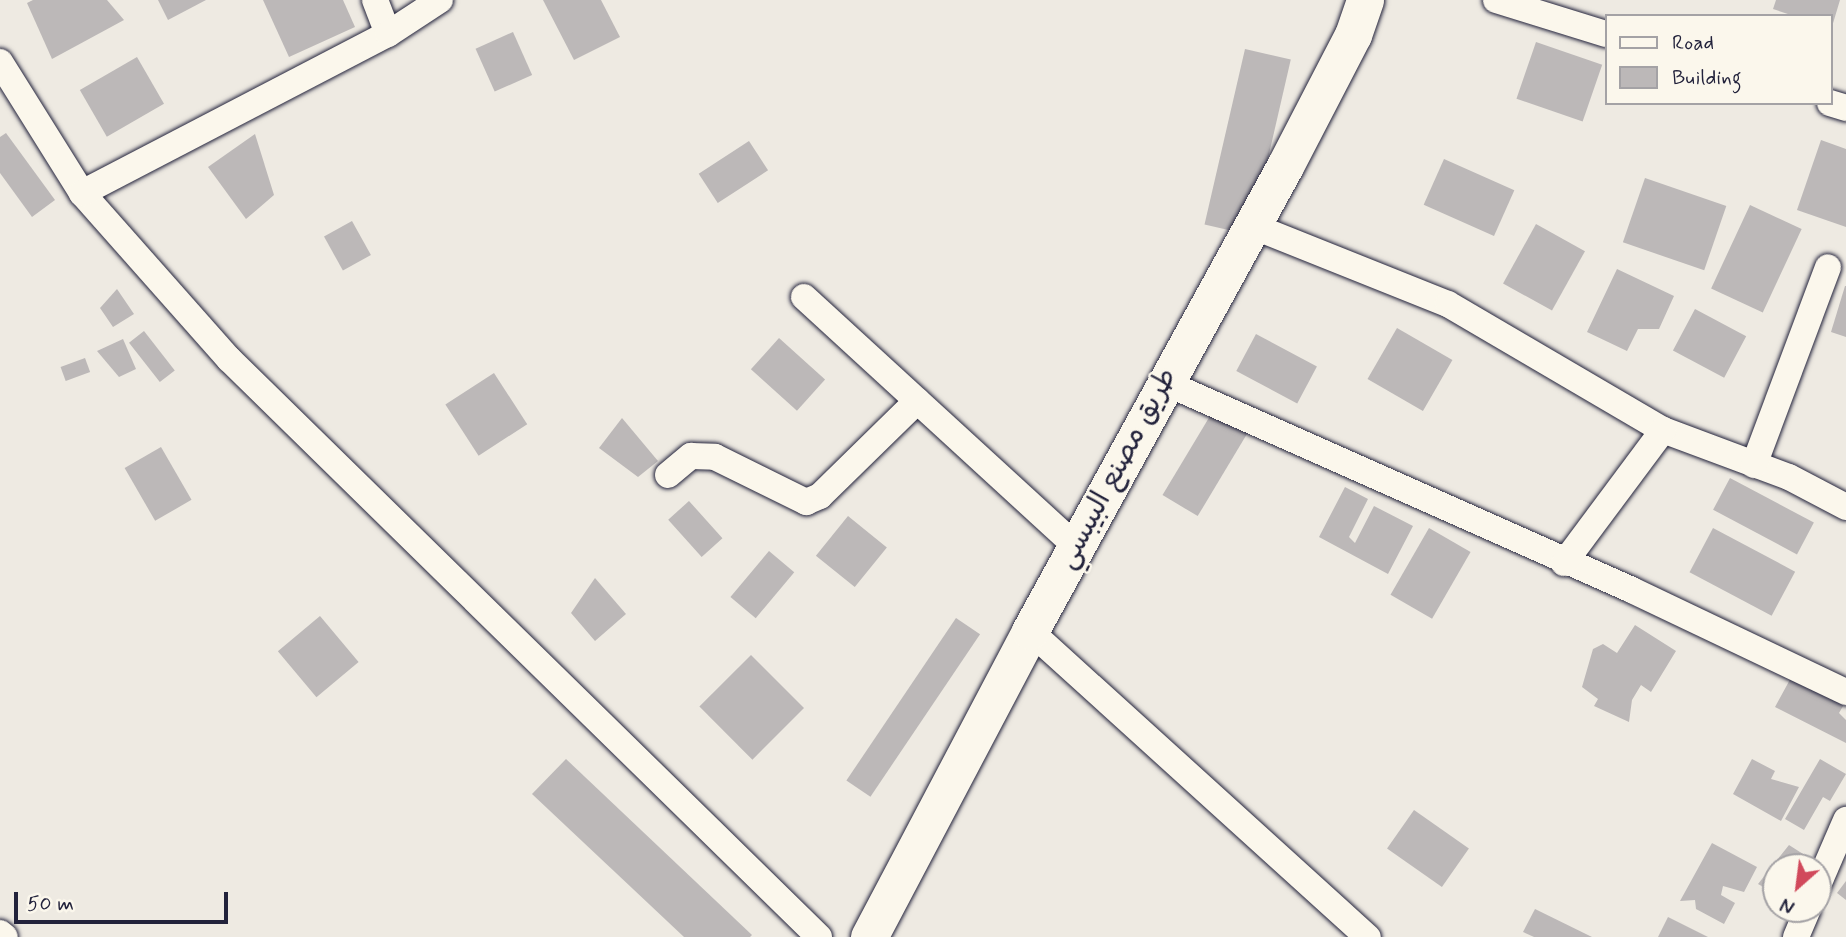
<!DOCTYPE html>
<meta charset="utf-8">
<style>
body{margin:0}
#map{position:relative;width:1846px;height:937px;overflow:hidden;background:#eeeae2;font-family:Mynerve,"Playpen Sans Arabic",sans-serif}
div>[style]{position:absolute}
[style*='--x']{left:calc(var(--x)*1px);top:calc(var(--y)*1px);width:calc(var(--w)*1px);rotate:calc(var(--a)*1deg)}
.building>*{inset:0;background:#bcb8b8;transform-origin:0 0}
.roads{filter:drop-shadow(0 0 2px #22223b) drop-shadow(0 0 2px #22223b)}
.street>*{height:26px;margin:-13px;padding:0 13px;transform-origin:13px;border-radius:13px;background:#fbf7ec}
.secondary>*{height:37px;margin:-18.5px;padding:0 18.5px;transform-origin:18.5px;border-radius:18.5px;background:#fbf7ec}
span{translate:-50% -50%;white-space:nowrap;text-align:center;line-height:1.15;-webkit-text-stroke:5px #fbf7ec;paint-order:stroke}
.street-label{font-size:28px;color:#22223b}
.legend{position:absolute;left:1605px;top:14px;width:228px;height:91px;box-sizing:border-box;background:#fbf7ec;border:2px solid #a4a2a5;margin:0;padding:9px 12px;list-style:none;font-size:21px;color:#22223b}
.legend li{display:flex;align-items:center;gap:14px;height:35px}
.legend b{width:35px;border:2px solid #a4a2a5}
.north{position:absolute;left:1762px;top:853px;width:70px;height:70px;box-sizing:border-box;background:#fbf7ec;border:2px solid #a4a2a5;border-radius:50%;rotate:208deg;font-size:19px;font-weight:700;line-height:28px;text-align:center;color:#22223b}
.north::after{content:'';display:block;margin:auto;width:24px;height:32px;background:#d1495b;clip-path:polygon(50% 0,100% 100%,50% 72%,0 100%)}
.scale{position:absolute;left:14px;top:892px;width:214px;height:32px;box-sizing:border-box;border:4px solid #22223b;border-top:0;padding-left:9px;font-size:21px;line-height:24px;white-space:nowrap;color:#22223b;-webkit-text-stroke:5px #fbf7ec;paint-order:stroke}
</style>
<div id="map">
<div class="building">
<div style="clip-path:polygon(33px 0,107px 0,124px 20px,52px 59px,27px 3px)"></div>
<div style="clip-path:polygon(158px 0,206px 0,168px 20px)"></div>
<div style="clip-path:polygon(263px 0,343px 0,355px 27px,289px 57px)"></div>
<div style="clip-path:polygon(543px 0,601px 0,620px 37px,574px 60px)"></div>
<div style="clip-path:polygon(1776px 0,1840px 0,1831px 30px,1830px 16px,1794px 16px,1773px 9px)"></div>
<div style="left:513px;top:32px;width:47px;height:41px;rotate:66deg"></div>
<div style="left:1536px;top:42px;width:70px;height:60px;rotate:19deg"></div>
<div style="left:1245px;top:49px;width:47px;height:180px;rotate:13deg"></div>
<div style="left:137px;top:57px;width:54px;height:66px;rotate:60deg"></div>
<div style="clip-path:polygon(6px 133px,55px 200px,32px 217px,0 173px,0 137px)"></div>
<div style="clip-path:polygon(255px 134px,274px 195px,246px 219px,208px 167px)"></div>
<div style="clip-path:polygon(1821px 140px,1846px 149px,1846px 227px,1797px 210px)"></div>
<div style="left:749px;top:141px;width:35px;height:60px;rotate:57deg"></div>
<div style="left:1444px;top:159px;width:77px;height:50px;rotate:24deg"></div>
<div style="left:1645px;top:178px;width:86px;height:68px;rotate:19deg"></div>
<div style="left:1750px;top:205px;width:57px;height:92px;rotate:25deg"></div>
<div style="left:352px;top:221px;width:39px;height:32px;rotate:61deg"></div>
<div style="left:1536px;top:224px;width:56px;height:68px;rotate:29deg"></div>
<div style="clip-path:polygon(1617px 269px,1674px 296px,1659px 329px,1638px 329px,1627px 351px,1587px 332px)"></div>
<div style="clip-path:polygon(1845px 286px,1846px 286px,1846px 337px,1831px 332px)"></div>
<div style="clip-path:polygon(117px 289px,134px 314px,113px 327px,100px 308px)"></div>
<div style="left:1695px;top:309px;width:58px;height:47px;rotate:28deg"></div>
<div style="left:1397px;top:328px;width:64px;height:59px;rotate:30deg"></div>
<div style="left:144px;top:331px;width:50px;height:19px;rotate:52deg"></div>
<div style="left:1256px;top:334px;width:69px;height:42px;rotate:28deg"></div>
<div style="left:779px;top:338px;width:62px;height:42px;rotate:42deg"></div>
<div style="clip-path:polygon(123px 339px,136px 369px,119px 377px,97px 351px)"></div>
<div style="left:85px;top:358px;width:15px;height:26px;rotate:70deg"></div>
<div style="left:494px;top:373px;width:61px;height:58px;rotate:57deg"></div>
<div style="left:1213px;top:411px;width:41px;height:98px;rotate:31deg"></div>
<div style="clip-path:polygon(622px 418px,658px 461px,638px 477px,599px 448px)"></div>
<div style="left:161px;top:447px;width:61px;height:42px;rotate:60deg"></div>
<div style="left:1730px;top:478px;width:95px;height:36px;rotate:28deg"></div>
<div style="clip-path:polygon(1345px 487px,1368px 499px,1349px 537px,1355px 543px,1374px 506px,1413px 526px,1388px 574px,1319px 537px)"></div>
<div style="left:689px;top:501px;width:50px;height:28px;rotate:48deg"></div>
<div style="left:848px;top:516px;width:50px;height:51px;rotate:39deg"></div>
<div style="left:1429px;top:528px;width:48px;height:77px;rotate:30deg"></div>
<div style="left:1713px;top:528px;width:93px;height:50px;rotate:28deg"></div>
<div style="left:769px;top:551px;width:33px;height:60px;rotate:40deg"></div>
<div style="clip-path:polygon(595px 578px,626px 614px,595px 641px,571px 613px)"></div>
<div style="left:320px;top:616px;width:60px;height:55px;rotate:50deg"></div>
<div style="left:956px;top:618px;width:29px;height:196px;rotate:34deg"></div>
<div style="clip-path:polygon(1635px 625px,1676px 651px,1651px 692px,1641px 685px,1632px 700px,1629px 722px,1594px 706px,1598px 699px,1582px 687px,1593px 649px,1603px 644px,1617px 653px)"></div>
<div style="left:751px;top:655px;width:75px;height:73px;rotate:45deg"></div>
<div style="clip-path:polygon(1793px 674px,1846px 701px,1839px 713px,1846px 720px,1846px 743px,1775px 707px)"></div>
<div style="clip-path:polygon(566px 759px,752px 935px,750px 937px,684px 937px,532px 794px)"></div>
<div style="clip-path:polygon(1752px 759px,1775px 771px,1771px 779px,1799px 787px,1781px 821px,1733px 794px)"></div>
<div style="clip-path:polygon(1820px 759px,1846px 774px,1830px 801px,1823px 797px,1804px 830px,1785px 819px)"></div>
<div style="left:1414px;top:810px;width:67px;height:47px;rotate:35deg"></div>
<div style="clip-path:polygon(1712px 843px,1757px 867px,1744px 892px,1723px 886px,1721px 895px,1735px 903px,1724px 924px,1696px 909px,1695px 900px,1680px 901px)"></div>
<div style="clip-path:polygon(1789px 845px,1814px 861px,1811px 867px,1776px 867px,1776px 894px,1758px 884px)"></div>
<div style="clip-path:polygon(1846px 881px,1846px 900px,1837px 893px)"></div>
<div style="clip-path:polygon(1535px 909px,1592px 937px,1534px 937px,1523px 932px)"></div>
<div style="clip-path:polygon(1668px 917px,1708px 937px,1658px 937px)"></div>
</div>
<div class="roads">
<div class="street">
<div style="--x:375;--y:0;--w:36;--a:69"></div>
<div style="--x:1496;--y:0;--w:115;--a:17.2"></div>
<div style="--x:0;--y:62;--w:155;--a:58"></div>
<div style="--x:82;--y:193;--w:222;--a:48.5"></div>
<div style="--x:229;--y:359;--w:826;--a:44.41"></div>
<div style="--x:1830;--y:103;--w:17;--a:17"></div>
<div style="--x:82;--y:193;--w:345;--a:-27.5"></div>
<div style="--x:388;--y:34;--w:62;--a:-33.2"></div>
<div style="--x:1250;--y:225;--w:213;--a:21.8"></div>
<div style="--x:1448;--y:304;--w:249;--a:30.4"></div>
<div style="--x:1663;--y:430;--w:134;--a:20.5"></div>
<div style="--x:1789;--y:477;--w:64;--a:27.8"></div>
<div style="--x:804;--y:297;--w:369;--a:42.5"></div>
<div style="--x:1164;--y:382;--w:512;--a:23.96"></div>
<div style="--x:1632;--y:590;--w:237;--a:25.5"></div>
<div style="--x:1754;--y:465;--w:211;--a:-69.5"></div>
<div style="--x:668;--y:475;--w:30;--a:-40"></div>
<div style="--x:691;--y:456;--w:24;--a:2"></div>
<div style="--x:715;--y:457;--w:102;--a:26.3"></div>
<div style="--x:806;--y:502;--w:15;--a:-23"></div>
<div style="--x:820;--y:496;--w:136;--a:-44.4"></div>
<div style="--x:1564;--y:563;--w:166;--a:-53.3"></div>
<div style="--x:1030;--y:631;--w:456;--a:42.2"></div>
<div style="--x:1818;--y:885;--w:71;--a:-66.7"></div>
<div style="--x:0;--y:933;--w:6;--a:39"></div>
<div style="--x:1796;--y:937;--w:30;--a:-67"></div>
</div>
<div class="secondary">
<div style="--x:869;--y:937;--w:346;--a:-62.2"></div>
<div style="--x:1030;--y:631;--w:530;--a:-61.26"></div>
<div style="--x:1285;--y:166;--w:148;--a:-62.6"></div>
<div style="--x:1353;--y:35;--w:37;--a:-71"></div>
</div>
</div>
<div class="street-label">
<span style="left:1118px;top:469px;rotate:-62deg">طريق مصنع البيبسي</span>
</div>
<ul class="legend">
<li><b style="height:9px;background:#fbf7ec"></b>Road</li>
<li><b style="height:19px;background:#bcb8b8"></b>Building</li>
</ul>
<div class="north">N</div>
<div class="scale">50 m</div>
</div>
